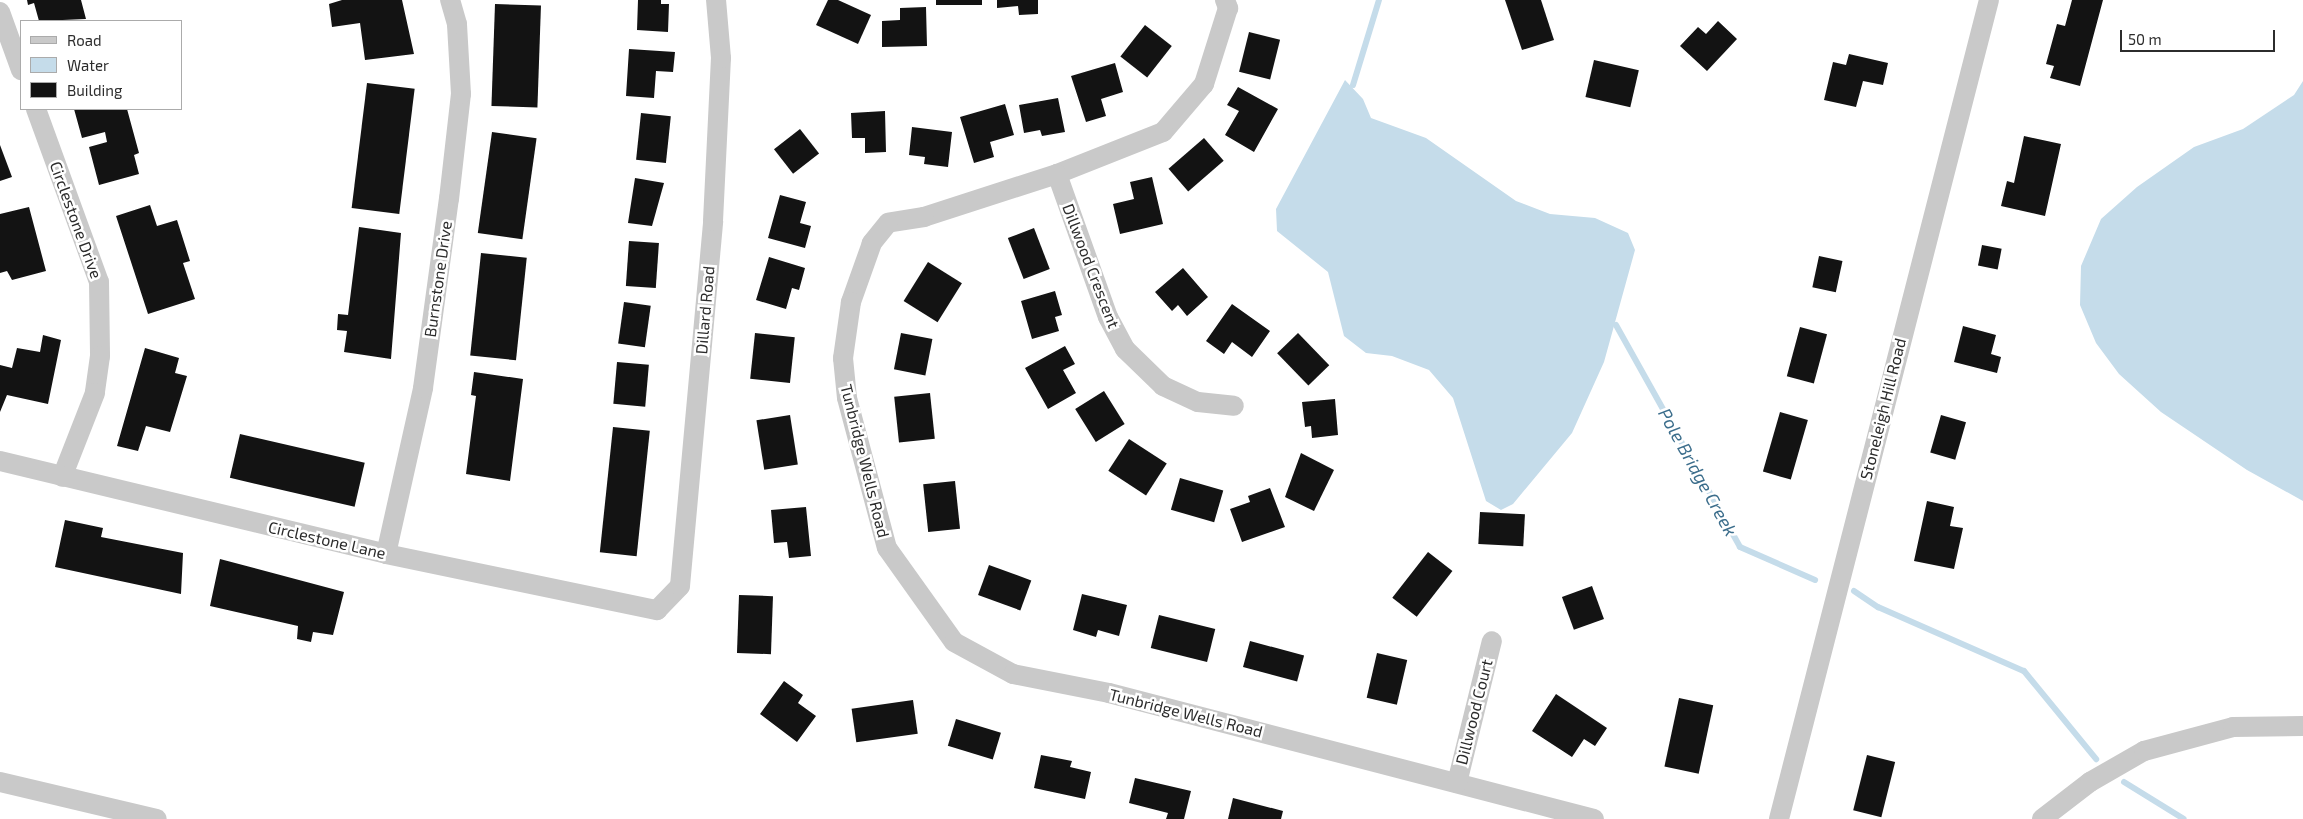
<!DOCTYPE html>
<style>
body{margin:0}
#map{position:relative;width:2303px;height:819px;overflow:hidden;background:#fff;font-family:"Exo 2",sans-serif}
div>[style]{position:absolute}
[style*='--x']{left:calc(var(--x)*1px);top:calc(var(--y)*1px);width:calc(var(--w)*1px);rotate:calc(var(--a)*1deg)}
.water>*{inset:0;background:#c5dcea}
.stream>*{height:6px;margin:-3px;padding:0 3px;transform-origin:3px;border-radius:3px;background:#c5dcea}
.building>*{inset:0;background:#131313;transform-origin:0 0}
.minor>*{height:20px;margin:-10px;padding:0 10px;transform-origin:10px;border-radius:10px;background:#c9c9c9}
span{translate:-50% -50%;white-space:nowrap;text-align:center;line-height:1.15;-webkit-text-stroke:5px #fff;paint-order:stroke}
.street-label{font-size:16px;color:#2c2c2c}
.water-label{font-size:18px;color:#3c6e8c;font-style:italic}
.legend{position:absolute;left:20px;top:20px;width:162px;height:90px;box-sizing:border-box;background:#fff;border:1px solid #ababab;margin:0;padding:6px 9px;list-style:none;font-size:15px;color:#2c2c2c}
.legend li{display:flex;align-items:center;gap:10px;height:25px}
.legend b{width:25px;border:1px solid #ababab}
.scale{position:absolute;left:2120px;top:30px;width:155px;height:22px;box-sizing:border-box;border:2px solid #2c2c2c;border-top:0;padding-left:6px;font-size:15px;line-height:18px;white-space:nowrap;color:#2c2c2c;-webkit-text-stroke:4px #fff;paint-order:stroke}
</style>
<div id="map">
<div class="water">
<div style="clip-path:polygon(1345px 80px,1363px 99px,1371px 118px,1426px 138px,1516px 201px,1550px 214px,1595px 218px,1628px 233px,1635px 250px,1604px 362px,1572px 433px,1513px 504px,1501px 510px,1486px 501px,1453px 398px,1429px 370px,1392px 356px,1366px 353px,1344px 336px,1328px 272px,1277px 231px,1276px 209px)"></div>
<div style="clip-path:polygon(2303px 81px,2303px 501px,2247px 470px,2161px 412px,2119px 374px,2096px 343px,2080px 305px,2081px 266px,2101px 219px,2137px 187px,2194px 147px,2243px 129px,2294px 95px)"></div>
</div>
<div class="stream">
<div style="--x:1353;--y:85;--w:89;--a:-73"></div>
<div style="--x:1616;--y:325;--w:254;--a:60.8"></div>
<div style="--x:1740;--y:547;--w:82;--a:23.7"></div>
<div style="--x:1854;--y:591;--w:29;--a:34"></div>
<div style="--x:1878;--y:607;--w:159;--a:23.7"></div>
<div style="--x:2024;--y:671;--w:114;--a:50.7"></div>
<div style="--x:2124;--y:782;--w:70;--a:31.7"></div>
</div>
<div class="building">
<div style="clip-path:polygon(27px 0,81px 0,86px 19px,39px 21px,34px 3px,28px 5px)"></div>
<div style="clip-path:polygon(342px 0,402px 0,414px 54px,365px 60px,360px 23px,332px 27px,329px 4px)"></div>
<div style="clip-path:polygon(638px 0,661px 0,661px 4px,669px 4px,668px 32px,637px 30px)"></div>
<div style="clip-path:polygon(828px 0,838px 0,871px 15px,858px 44px,816px 25px)"></div>
<div style="left:936px;top:0;width:46px;height:5px"></div>
<div style="clip-path:polygon(997px 0,1038px 0,1038px 14px,1019px 15px,1018px 6px,997px 8px)"></div>
<div style="clip-path:polygon(1505px 0,1541px 0,1554px 40px,1522px 50px)"></div>
<div style="clip-path:polygon(2072px 0,2103px 0,2080px 86px,2050px 78px,2054px 66px,2046px 64px,2057px 24px,2065px 26px)"></div>
<div style="left:495px;top:4px;width:46px;height:102px;rotate:2deg"></div>
<div style="clip-path:polygon(926px 7px,927px 46px,882px 47px,882px 21px,900px 20px,900px 8px)"></div>
<div style="clip-path:polygon(1718px 21px,1737px 39px,1707px 71px,1680px 46px,1698px 27px,1706px 34px)"></div>
<div style="left:1145px;top:25px;width:34px;height:40px;rotate:38deg"></div>
<div style="left:1249px;top:32px;width:32px;height:41px;rotate:14deg"></div>
<div style="clip-path:polygon(629px 49px,675px 52px,673px 72px,656px 71px,654px 98px,626px 96px)"></div>
<div style="clip-path:polygon(1849px 54px,1888px 63px,1883px 85px,1863px 81px,1856px 107px,1824px 100px,1833px 62px,1846px 65px)"></div>
<div style="left:1594px;top:60px;width:46px;height:38px;rotate:13deg"></div>
<div style="clip-path:polygon(1115px 63px,1123px 92px,1101px 99px,1106px 116px,1086px 122px,1071px 76px)"></div>
<div style="left:367px;top:83px;width:48px;height:126px;rotate:7deg"></div>
<div style="clip-path:polygon(1238px 87px,1278px 109px,1254px 152px,1225px 135px,1239px 111px,1227px 105px)"></div>
<div style="clip-path:polygon(1058px 98px,1065px 132px,1042px 136px,1040px 130px,1024px 133px,1019px 105px)"></div>
<div style="clip-path:polygon(1005px 104px,1014px 135px,990px 142px,994px 157px,974px 163px,960px 117px)"></div>
<div style="clip-path:polygon(74px 109px,127px 109px,139px 153px,134px 155px,139px 174px,99px 185px,89px 147px,107px 142px,105px 132px,82px 138px)"></div>
<div style="clip-path:polygon(885px 111px,886px 152px,865px 153px,865px 138px,852px 138px,851px 113px)"></div>
<div style="left:641px;top:113px;width:30px;height:47px;rotate:6deg"></div>
<div style="clip-path:polygon(912px 127px,952px 132px,948px 167px,924px 164px,925px 157px,909px 155px)"></div>
<div style="left:800px;top:129px;width:31px;height:33px;rotate:52deg"></div>
<div style="left:492px;top:132px;width:45px;height:102px;rotate:8deg"></div>
<div style="clip-path:polygon(2024px 136px,2061px 144px,2045px 216px,2001px 206px,2007px 181px,2014px 183px)"></div>
<div style="left:1204px;top:138px;width:30px;height:47px;rotate:49deg"></div>
<div style="clip-path:polygon(0 145px,12px 177px,0 181px)"></div>
<div style="clip-path:polygon(1152px 177px,1163px 224px,1120px 234px,1113px 204px,1134px 199px,1130px 182px)"></div>
<div style="clip-path:polygon(635px 178px,664px 183px,652px 226px,628px 223px)"></div>
<div style="clip-path:polygon(780px 195px,806px 202px,800px 223px,811px 226px,805px 248px,768px 238px)"></div>
<div style="clip-path:polygon(150px 205px,157px 226px,177px 220px,190px 261px,183px 263px,195px 299px,148px 314px,116px 216px)"></div>
<div style="clip-path:polygon(29px 207px,46px 271px,12px 280px,7px 271px,0 273px,0 214px)"></div>
<div style="clip-path:polygon(359px 227px,401px 233px,391px 359px,344px 352px,347px 331px,337px 330px,338px 314px,348px 315px)"></div>
<div style="left:1034px;top:228px;width:44px;height:28px;rotate:69deg"></div>
<div style="left:629px;top:241px;width:30px;height:45px;rotate:4deg"></div>
<div style="left:1982px;top:245px;width:20px;height:21px;rotate:11deg"></div>
<div style="left:481px;top:253px;width:46px;height:103px;rotate:6deg"></div>
<div style="left:1819px;top:256px;width:24px;height:32px;rotate:12deg"></div>
<div style="clip-path:polygon(769px 257px,805px 268px,799px 290px,792px 288px,786px 309px,756px 300px)"></div>
<div style="left:928px;top:262px;width:40px;height:46px;rotate:32deg"></div>
<div style="clip-path:polygon(1183px 268px,1208px 297px,1187px 316px,1178px 305px,1172px 311px,1155px 292px)"></div>
<div style="clip-path:polygon(1055px 291px,1062px 315px,1055px 317px,1059px 331px,1032px 339px,1021px 301px)"></div>
<div style="left:624px;top:302px;width:27px;height:42px;rotate:8deg"></div>
<div style="clip-path:polygon(1232px 304px,1270px 331px,1252px 357px,1232px 342px,1224px 354px,1206px 341px)"></div>
<div style="clip-path:polygon(1963px 326px,1996px 335px,1991px 354px,2001px 357px,1997px 373px,1954px 362px)"></div>
<div style="left:1800px;top:327px;width:28px;height:51px;rotate:15deg"></div>
<div style="left:755px;top:333px;width:40px;height:46px;rotate:6deg"></div>
<div style="left:901px;top:333px;width:32px;height:37px;rotate:11deg"></div>
<div style="left:1298px;top:333px;width:45px;height:29px;rotate:46deg"></div>
<div style="clip-path:polygon(43px 335px,61px 340px,48px 404px,7px 395px,0 412px,0 365px,12px 368px,17px 348px,40px 352px)"></div>
<div style="clip-path:polygon(1065px 346px,1075px 364px,1063px 370px,1076px 393px,1048px 409px,1025px 368px)"></div>
<div style="clip-path:polygon(145px 348px,179px 358px,175px 373px,187px 376px,170px 432px,146px 426px,138px 451px,117px 446px)"></div>
<div style="left:617px;top:362px;width:32px;height:42px;rotate:5deg"></div>
<div style="clip-path:polygon(474px 372px,523px 379px,510px 481px,466px 474px,476px 396px,471px 395px)"></div>
<div style="left:1104px;top:391px;width:39px;height:34px;rotate:58deg"></div>
<div style="left:930px;top:393px;width:46px;height:36px;rotate:84deg"></div>
<div style="clip-path:polygon(1335px 399px,1338px 435px,1312px 438px,1311px 426px,1305px 427px,1302px 402px)"></div>
<div style="left:1780px;top:412px;width:29px;height:62px;rotate:16deg"></div>
<div style="left:790px;top:415px;width:50px;height:34px;rotate:81deg"></div>
<div style="left:1941px;top:415px;width:26px;height:39px;rotate:16deg"></div>
<div style="left:613px;top:427px;width:37px;height:126px;rotate:6deg"></div>
<div style="left:240px;top:434px;width:128px;height:45px;rotate:13deg"></div>
<div style="left:1129px;top:439px;width:45px;height:38px;rotate:33deg"></div>
<div style="clip-path:polygon(1301px 453px,1334px 470px,1314px 511px,1285px 497px)"></div>
<div style="left:1180px;top:478px;width:45px;height:33px;rotate:16deg"></div>
<div style="left:955px;top:481px;width:48px;height:32px;rotate:84deg"></div>
<div style="clip-path:polygon(1270px 488px,1285px 527px,1242px 542px,1230px 509px,1250px 502px,1248px 496px)"></div>
<div style="clip-path:polygon(1927px 501px,1954px 507px,1950px 526px,1963px 528px,1954px 569px,1914px 561px)"></div>
<div style="clip-path:polygon(806px 507px,811px 556px,789px 558px,787px 542px,774px 543px,771px 510px)"></div>
<div style="left:1480px;top:512px;width:45px;height:32px;rotate:3deg"></div>
<div style="clip-path:polygon(65px 520px,103px 528px,101px 537px,183px 553px,181px 594px,55px 567px)"></div>
<div style="left:1428px;top:552px;width:31px;height:58px;rotate:38deg"></div>
<div style="clip-path:polygon(220px 559px,344px 592px,333px 635px,313px 632px,311px 642px,297px 639px,298px 626px,210px 606px)"></div>
<div style="left:989px;top:565px;width:45px;height:32px;rotate:20deg"></div>
<div style="left:1592px;top:586px;width:35px;height:32px;rotate:70deg"></div>
<div style="clip-path:polygon(1082px 594px,1127px 605px,1119px 636px,1098px 630px,1096px 637px,1073px 630px)"></div>
<div style="left:739px;top:595px;width:34px;height:58px;rotate:2deg"></div>
<div style="left:1159px;top:615px;width:58px;height:34px;rotate:14deg"></div>
<div style="left:1250px;top:641px;width:56px;height:27px;rotate:15deg"></div>
<div style="left:1377px;top:653px;width:31px;height:46px;rotate:13deg"></div>
<div style="clip-path:polygon(784px 681px,803px 695px,798px 703px,816px 716px,797px 742px,760px 714px)"></div>
<div style="clip-path:polygon(1556px 694px,1607px 728px,1595px 746px,1584px 739px,1572px 757px,1532px 731px)"></div>
<div style="left:1679px;top:698px;width:35px;height:70px;rotate:12deg"></div>
<div style="left:913px;top:700px;width:34px;height:62px;rotate:82deg"></div>
<div style="left:956px;top:719px;width:47px;height:28px;rotate:17deg"></div>
<div style="clip-path:polygon(1041px 755px,1072px 761px,1070px 767px,1091px 772px,1085px 799px,1034px 788px)"></div>
<div style="left:1867px;top:755px;width:29px;height:57px;rotate:14deg"></div>
<div style="clip-path:polygon(1135px 778px,1191px 791px,1184px 819px,1166px 819px,1168px 813px,1129px 803px)"></div>
<div style="clip-path:polygon(1233px 798px,1283px 811px,1281px 819px,1228px 819px)"></div>
</div>
<div class="minor">
<div style="--x:1225;--y:0;--w:9;--a:69"></div>
<div style="--x:1228;--y:8;--w:80;--a:107.5"></div>
<div style="--x:1204;--y:84;--w:63;--a:130.5"></div>
<div style="--x:1163;--y:132;--w:114;--a:158.4"></div>
<div style="--x:1057;--y:174;--w:140;--a:162.1"></div>
<div style="--x:924;--y:217;--w:36;--a:171"></div>
<div style="--x:888;--y:223;--w:26;--a:129"></div>
<div style="--x:872;--y:243;--w:63;--a:109.6"></div>
<div style="--x:851;--y:302;--w:57;--a:98.1"></div>
<div style="--x:843;--y:358;--w:40;--a:84.3"></div>
<div style="--x:847;--y:398;--w:155;--a:75.1"></div>
<div style="--x:887;--y:548;--w:115;--a:54.5"></div>
<div style="--x:954;--y:642;--w:67;--a:28.5"></div>
<div style="--x:1013;--y:674;--w:98;--a:11.2"></div>
<div style="--x:1109;--y:693;--w:501;--a:14.56"></div>
<div style="--x:0;--y:12;--w:62;--a:70.1"></div>
<div style="--x:36;--y:109;--w:184;--a:70"></div>
<div style="--x:99;--y:282;--w:74;--a:89.2"></div>
<div style="--x:100;--y:356;--w:37;--a:98"></div>
<div style="--x:95;--y:393;--w:90;--a:111.4"></div>
<div style="--x:1057;--y:174;--w:152;--a:70.4"></div>
<div style="--x:1108;--y:317;--w:36;--a:62"></div>
<div style="--x:1125;--y:349;--w:53;--a:44.2"></div>
<div style="--x:1163;--y:386;--w:38;--a:25"></div>
<div style="--x:1198;--y:402;--w:36;--a:6"></div>
<div style="--x:0;--y:461;--w:397;--a:13.5"></div>
<div style="--x:386;--y:554;--w:277;--a:11.7"></div>
<div style="--x:657;--y:610;--w:33;--a:-46"></div>
<div style="--x:680;--y:586;--w:366;--a:-84.8"></div>
<div style="--x:713;--y:221;--w:163;--a:-87.2"></div>
<div style="--x:721;--y:58;--w:58;--a:-94.9"></div>
<div style="--x:386;--y:554;--w:170;--a:-77.4"></div>
<div style="--x:423;--y:388;--w:191;--a:-82.2"></div>
<div style="--x:449;--y:199;--w:106;--a:-83.5"></div>
<div style="--x:461;--y:94;--w:70;--a:-93.3"></div>
<div style="--x:457;--y:24;--w:25;--a:-106"></div>
<div style="--x:0;--y:782;--w:161;--a:13.3"></div>
<div style="--x:1457;--y:783;--w:146;--a:-76.2"></div>
<div style="--x:1779;--y:819;--w:845;--a:-75.62"></div>
<div style="--x:2042;--y:819;--w:61;--a:-37.6"></div>
<div style="--x:2090;--y:782;--w:62;--a:-29.9"></div>
<div style="--x:2144;--y:751;--w:92;--a:-15.1"></div>
<div style="--x:2233;--y:727;--w:70;--a:-0.8"></div>
</div>
<div class="street-label">
<span style="left:76px;top:220px;rotate:70deg">Circlestone Drive</span>
<span style="left:1091px;top:266px;rotate:69deg">Dillwood Crescent</span>
<span style="left:438px;top:279px;rotate:-82deg">Burnstone Drive</span>
<span style="left:705px;top:310px;rotate:-85deg">Dillard Road</span>
<span style="left:1883px;top:409px;rotate:-76deg">Stoneleigh Hill Road</span>
<span style="left:865px;top:461px;rotate:76deg">Tunbridge Wells Road</span>
<span style="left:327px;top:540px;rotate:13deg">Circlestone Lane</span>
<span style="left:1474px;top:712px;rotate:-76deg">Dillwood Court</span>
<span style="left:1186px;top:713px;rotate:14deg">Tunbridge Wells Road</span>
</div>
<div class="water-label">
<span style="left:1698px;top:472px;rotate:61deg">Pole Bridge Creek</span>
</div>
<ul class="legend">
<li><b style="height:6px;background:#c9c9c9"></b>Road</li>
<li><b style="height:14px;background:#c5dcea"></b>Water</li>
<li><b style="height:14px;background:#131313"></b>Building</li>
</ul>
<div class="scale">50 m</div>
</div>
